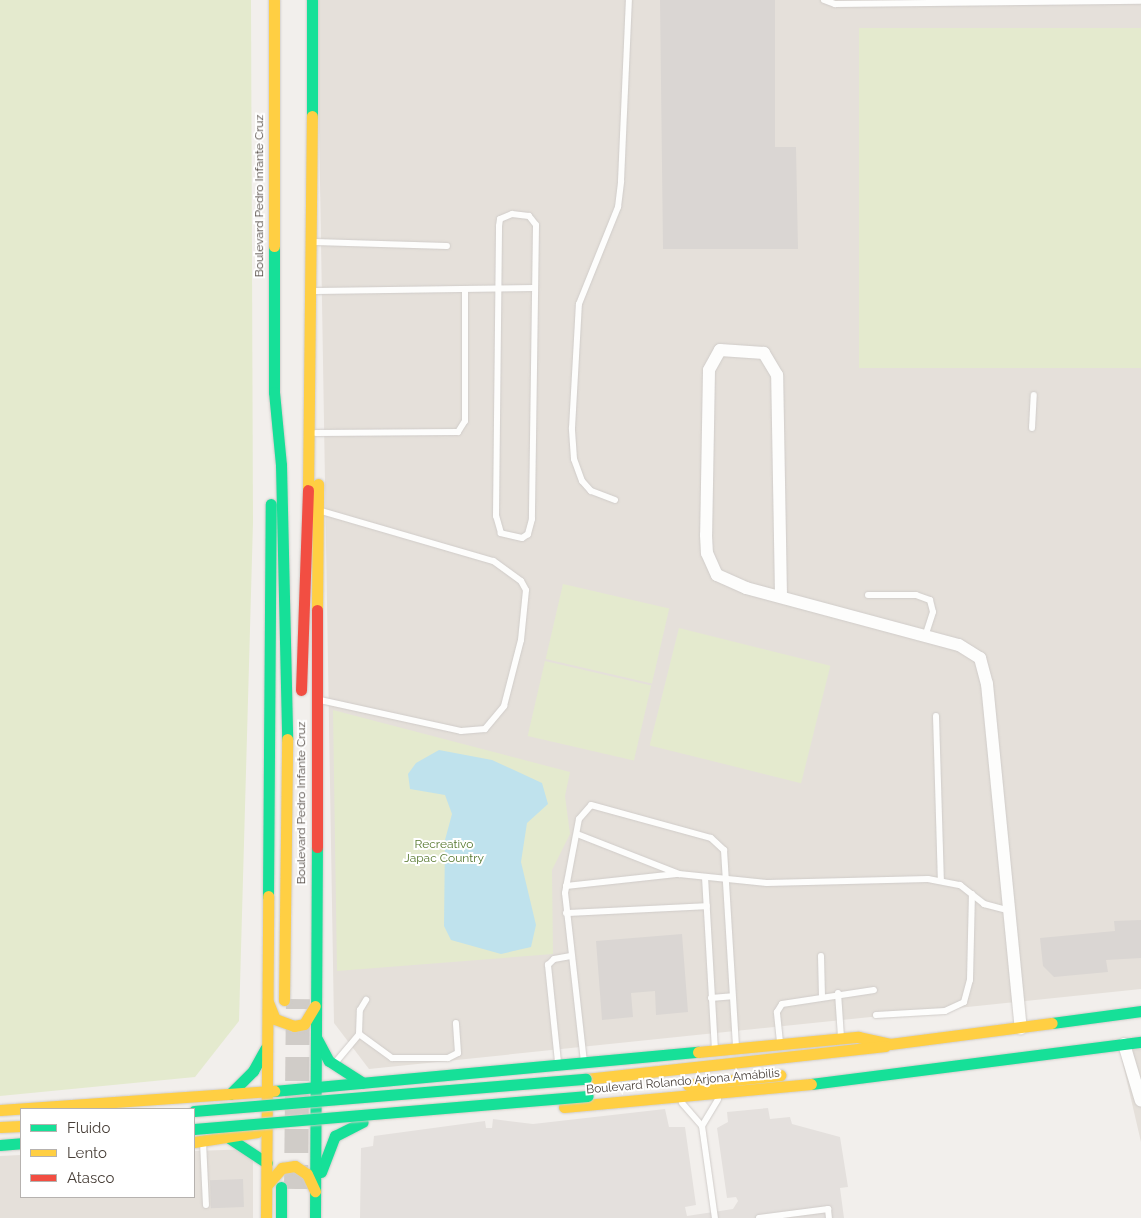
<!DOCTYPE html>
<meta charset="utf-8">
<style>
body{margin:0}
#map{position:relative;width:1141px;height:1218px;overflow:hidden;background:#f2efec;font-family:Raleway,sans-serif}
div>[style]{position:absolute}
[style*='--x']{left:calc(var(--x)*1px);top:calc(var(--y)*1px);width:calc(var(--w)*1px);rotate:calc(var(--a)*1deg)}
.residential>*{inset:0;background:#e5e0da}
.green>*{inset:0;background:#e4eace;transform-origin:0 0}
.parking>*{inset:0;background:#e4e0dd}
.water>*{inset:0;background:#bfe2ed}
.building>*{inset:0;background:#dad6d3;transform-origin:0 0}
.highway-tunnel>*{height:24px;margin-top:-12px;transform-origin:0;background:repeating-linear-gradient(90deg,#d0ccc8 0 24px,transparent 0 36px)}
.roads{filter:drop-shadow(0 0 1px #d0ccc9) drop-shadow(0 0 1px #d0ccc9)}
.lane>*{height:6px;margin:-3px;padding:0 3px;transform-origin:3px;border-radius:3px;background:#fdfdfc}
.street>*{height:12px;margin:-6px;padding:0 6px;transform-origin:6px;border-radius:6px;background:#fdfdfc}
.fast>*{height:11px;margin:-5.5px;padding:0 5.5px;transform-origin:5.5px;border-radius:5.5px;background:#16e098}
.slow>*{height:11px;margin:-5.5px;padding:0 5.5px;transform-origin:5.5px;border-radius:5.5px;background:#ffcf43}
.jam>*{height:11px;margin:-5.5px;padding:0 5.5px;transform-origin:5.5px;border-radius:5.5px;background:#f24e42}
.bridges{filter:drop-shadow(0 0 1px #d2ccc5) drop-shadow(0 0 1px #d2ccc5)}
.fast-bridge>*{height:11px;margin:-5.5px;padding:0 5.5px;transform-origin:5.5px;border-radius:5.5px;background:#16e098}
span{translate:-50% -50%;white-space:nowrap;text-align:center;line-height:1.15;-webkit-text-stroke:4px #fff;paint-order:stroke}
.street-label{font-size:12px;color:#483f38}
.park-label{font-size:12px;color:#55772d}
.legend{position:absolute;left:20px;top:1108px;width:175px;height:90px;box-sizing:border-box;background:#fff;border:1px solid #b6b2af;margin:0;padding:6px 9px;list-style:none;font-size:15px;color:#483f38}
.legend li{display:flex;align-items:center;gap:10px;height:25px}
.legend b{width:25px;border:1px solid #b6b2af}
</style>
<div id="map">
<div class="residential">
<div style="clip-path:polygon(317px 0,1141px 0,1141px 989px,369px 1069px,334px 1023px)"></div>
<div style="clip-path:polygon(1141px 1041px,1141px 1142px,1118px 1043px)"></div>
<div style="clip-path:polygon(253px 1149px,253px 1218px,0 1218px,0 1156px,21px 1155px,21px 1197px,194px 1197px,194px 1151px)"></div>
</div>
<div class="green">
<div style="clip-path:polygon(0 0,251px 0,253px 522px,239px 1021px,195px 1077px,0 1096px)"></div>
<div style="left:1141px;top:28px;width:340px;height:282px;rotate:90deg"></div>
<div style="left:563px;top:584px;width:109px;height:77px;rotate:13deg"></div>
<div style="left:679px;top:628px;width:156px;height:121px;rotate:14deg"></div>
<div style="left:545px;top:661px;width:109px;height:77px;rotate:13deg"></div>
<div style="clip-path:polygon(333px 710px,570px 772px,565px 796px,570px 834px,552px 870px,553px 954px,337px 971px)"></div>
</div>
<div class="parking">
<div style="clip-path:polygon(768px 1108px,770px 1119px,790px 1117px,792px 1124px,840px 1137px,848px 1187px,840px 1188px,844px 1218px,360px 1218px,361px 1148px,373px 1146px,374px 1136px,485px 1121px,486px 1128px,492px 1128px,493px 1119px,533px 1124px,665px 1109px,669px 1127px,685px 1127px,696px 1205px,685px 1207px,687px 1216px,733px 1209px,738px 1201px,736px 1197px,727px 1198px,717px 1128px,728px 1122px,727px 1112px)"></div>
</div>
<div class="water">
<div style="clip-path:polygon(439px 750px,492px 760px,542px 783px,548px 804px,527px 823px,521px 862px,536px 925px,531px 947px,501px 954px,451px 940px,444px 926px,445px 840px,452px 814px,445px 795px,410px 789px,408px 774px,416px 763px)"></div>
</div>
<div class="building">
<div style="clip-path:polygon(660px 0,775px 0,775px 147px,796px 147px,798px 249px,663px 249px)"></div>
<div style="clip-path:polygon(1141px 920px,1141px 958px,1106px 960px,1108px 972px,1054px 977px,1043px 966px,1040px 938px,1115px 931px,1114px 921px)"></div>
<div style="clip-path:polygon(682px 934px,688px 1012px,656px 1015px,655px 991px,631px 993px,633px 1017px,602px 1020px,596px 941px)"></div>
<div style="left:243px;top:1179px;width:28px;height:33px;rotate:88deg"></div>
</div>
<div class="highway-tunnel">
<div style="--x:296;--y:1189;--w:190;--a:-89.4"></div>
</div>
<div class="roads">
<div class="lane">
<div style="--x:824;--y:0;--w:12;--a:20"></div>
<div style="--x:835;--y:4;--w:306;--a:-0.6"></div>
<div style="--x:512;--y:214;--w:17;--a:7"></div>
<div style="--x:529;--y:216;--w:11;--a:52"></div>
<div style="--x:536;--y:225;--w:294;--a:90.8"></div>
<div style="--x:532;--y:519;--w:16;--a:105"></div>
<div style="--x:528;--y:534;--w:7;--a:146"></div>
<div style="--x:522;--y:538;--w:22;--a:-167"></div>
<div style="--x:501;--y:533;--w:18;--a:-106"></div>
<div style="--x:496;--y:516;--w:290;--a:-89.4"></div>
<div style="--x:499;--y:226;--w:7;--a:-82"></div>
<div style="--x:500;--y:219;--w:13;--a:-23"></div>
<div style="--x:315;--y:242;--w:132;--a:1.7"></div>
<div style="--x:316;--y:291;--w:218;--a:-0.8"></div>
<div style="--x:1032;--y:428;--w:33;--a:-87"></div>
<div style="--x:316;--y:433;--w:142;--a:-0.4"></div>
<div style="--x:458;--y:432;--w:13;--a:-58"></div>
<div style="--x:465;--y:421;--w:131;--a:-90"></div>
<div style="--x:615;--y:500;--w:26;--a:-159"></div>
<div style="--x:591;--y:491;--w:13;--a:-132"></div>
<div style="--x:582;--y:481;--w:23;--a:-110"></div>
<div style="--x:574;--y:459;--w:31;--a:-94"></div>
<div style="--x:572;--y:428;--w:124;--a:-86.8"></div>
<div style="--x:579;--y:304;--w:105;--a:-68.1"></div>
<div style="--x:618;--y:207;--w:26;--a:-83"></div>
<div style="--x:621;--y:181;--w:181;--a:-87.5"></div>
<div style="--x:868;--y:595;--w:48;--a:0"></div>
<div style="--x:916;--y:595;--w:15;--a:20"></div>
<div style="--x:930;--y:600;--w:12;--a:76"></div>
<div style="--x:933;--y:612;--w:23;--a:108"></div>
<div style="--x:320;--y:700;--w:144;--a:12.4"></div>
<div style="--x:461;--y:731;--w:24;--a:-5"></div>
<div style="--x:485;--y:729;--w:30;--a:-50"></div>
<div style="--x:504;--y:706;--w:68;--a:-75.6"></div>
<div style="--x:521;--y:640;--w:50;--a:-84.3"></div>
<div style="--x:526;--y:590;--w:10;--a:-119"></div>
<div style="--x:521;--y:581;--w:34;--a:-144"></div>
<div style="--x:493;--y:561;--w:179;--a:-163.8"></div>
<div style="--x:936;--y:716;--w:165;--a:88.3"></div>
<div style="--x:577;--y:834;--w:110;--a:21.4"></div>
<div style="--x:679;--y:874;--w:88;--a:5.8"></div>
<div style="--x:767;--y:883;--w:161;--a:-1.4"></div>
<div style="--x:928;--y:879;--w:33;--a:11"></div>
<div style="--x:960;--y:885;--w:31;--a:38"></div>
<div style="--x:984;--y:904;--w:24;--a:15"></div>
<div style="--x:705;--y:877;--w:171;--a:86.7"></div>
<div style="--x:566;--y:886;--w:111;--a:-6.2"></div>
<div style="--x:566;--y:913;--w:141;--a:-2.8"></div>
<div style="--x:821;--y:956;--w:41;--a:88.6"></div>
<div style="--x:838;--y:993;--w:44;--a:86.1"></div>
<div style="--x:711;--y:998;--w:21;--a:-5"></div>
<div style="--x:876;--y:1015;--w:69;--a:-3.3"></div>
<div style="--x:945;--y:1011;--w:21;--a:-25"></div>
<div style="--x:964;--y:1002;--w:23;--a:-75"></div>
<div style="--x:970;--y:980;--w:86;--a:-88.7"></div>
<div style="--x:359;--y:1034;--w:41;--a:36"></div>
<div style="--x:392;--y:1058;--w:56;--a:0"></div>
<div style="--x:448;--y:1058;--w:11;--a:-27"></div>
<div style="--x:458;--y:1053;--w:30;--a:-94"></div>
<div style="--x:780;--y:1042;--w:30;--a:-96"></div>
<div style="--x:777;--y:1012;--w:9;--a:-58"></div>
<div style="--x:782;--y:1004;--w:93;--a:-8.7"></div>
<div style="--x:558;--y:1062;--w:98;--a:-95.9"></div>
<div style="--x:548;--y:965;--w:8;--a:-45"></div>
<div style="--x:554;--y:959;--w:17;--a:-10"></div>
<div style="--x:584;--y:1062;--w:170;--a:-96.4"></div>
<div style="--x:565;--y:893;--w:75;--a:-79.3"></div>
<div style="--x:579;--y:819;--w:18;--a:-49"></div>
<div style="--x:591;--y:805;--w:124;--a:15.4"></div>
<div style="--x:711;--y:838;--w:18;--a:43"></div>
<div style="--x:724;--y:850;--w:196;--a:86.5"></div>
<div style="--x:335;--y:1063;--w:38;--a:-50"></div>
<div style="--x:359;--y:1034;--w:24;--a:-88"></div>
<div style="--x:360;--y:1010;--w:12;--a:-59"></div>
<div style="--x:682;--y:1103;--w:30;--a:49"></div>
<div style="--x:702;--y:1126;--w:93;--a:82"></div>
<div style="--x:702;--y:1126;--w:31;--a:-59"></div>
<div style="--x:203;--y:1142;--w:63;--a:87.3"></div>
<div style="--x:759;--y:1218;--w:70;--a:-7.4"></div>
<div style="--x:828;--y:1209;--w:9;--a:84"></div>
</div>
<div class="street">
<div style="--x:781;--y:596;--w:221;--a:-91"></div>
<div style="--x:777;--y:375;--w:26;--a:-121"></div>
<div style="--x:764;--y:353;--w:44;--a:-176.1"></div>
<div style="--x:720;--y:350;--w:23;--a:119"></div>
<div style="--x:709;--y:370;--w:165;--a:91"></div>
<div style="--x:706;--y:535;--w:18;--a:87"></div>
<div style="--x:707;--y:553;--w:24;--a:66"></div>
<div style="--x:717;--y:575;--w:32;--a:24"></div>
<div style="--x:746;--y:588;--w:220;--a:15"></div>
<div style="--x:959;--y:645;--w:25;--a:32"></div>
<div style="--x:980;--y:658;--w:27;--a:75"></div>
<div style="--x:987;--y:684;--w:346;--a:84.4"></div>
<div style="--x:1124;--y:1044;--w:59;--a:73.4"></div>
</div>
<div class="fast">
<div style="--x:312;--y:0;--w:116;--a:90"></div>
<div style="--x:274;--y:246;--w:146;--a:90"></div>
<div style="--x:274;--y:392;--w:73;--a:84.5"></div>
<div style="--x:281;--y:465;--w:274;--a:88.7"></div>
<div style="--x:268;--y:896;--w:392;--a:-89.6"></div>
<div style="--x:1052;--y:1023;--w:90;--a:-7.7"></div>
<div style="--x:316;--y:1037;--w:27;--a:62"></div>
<div style="--x:329;--y:1061;--w:40;--a:32.9"></div>
<div style="--x:811;--y:1084;--w:333;--a:-7.3"></div>
<div style="--x:274;--y:1091;--w:426;--a:-5.3"></div>
<div style="--x:230;--y:1094;--w:33;--a:-45"></div>
<div style="--x:253;--y:1071;--w:26;--a:-61"></div>
<div style="--x:226;--y:1136;--w:49;--a:33.4"></div>
<div style="--x:0;--y:1145;--w:21;--a:-5"></div>
<div style="--x:321;--y:1172;--w:39;--a:-69"></div>
<div style="--x:335;--y:1136;--w:31;--a:-27"></div>
<div style="--x:281;--y:1187;--w:31;--a:90"></div>
<div style="--x:315;--y:1218;--w:371;--a:-89.7"></div>
</div>
<div class="slow">
<div style="--x:274;--y:0;--w:246;--a:90"></div>
<div style="--x:308;--y:490;--w:374;--a:-89.4"></div>
<div style="--x:317;--y:610;--w:126;--a:-89.5"></div>
<div style="--x:284;--y:1000;--w:261;--a:-89.3"></div>
<div style="--x:268;--y:1002;--w:18;--a:68"></div>
<div style="--x:275;--y:1019;--w:20;--a:20"></div>
<div style="--x:294;--y:1026;--w:10;--a:-11"></div>
<div style="--x:304;--y:1024;--w:21;--a:-59"></div>
<div style="--x:698;--y:1052;--w:161;--a:-5.4"></div>
<div style="--x:858;--y:1037;--w:33;--a:12"></div>
<div style="--x:890;--y:1044;--w:163;--a:-7.4"></div>
<div style="--x:586;--y:1079;--w:301;--a:-6.3"></div>
<div style="--x:688;--y:1085;--w:93;--a:-6.2"></div>
<div style="--x:564;--y:1107;--w:248;--a:-5.3"></div>
<div style="--x:0;--y:1110;--w:275;--a:-4"></div>
<div style="--x:0;--y:1127;--w:21;--a:-3"></div>
<div style="--x:194;--y:1142;--w:64;--a:-9"></div>
<div style="--x:267;--y:1185;--w:23;--a:-49"></div>
<div style="--x:282;--y:1168;--w:13;--a:-9"></div>
<div style="--x:295;--y:1166;--w:14;--a:34"></div>
<div style="--x:307;--y:1174;--w:19;--a:65"></div>
<div style="--x:266;--y:1218;--w:322;--a:-89.6"></div>
</div>
<div class="jam">
<div style="--x:301;--y:690;--w:200;--a:-88"></div>
<div style="--x:317;--y:847;--w:237;--a:-90"></div>
</div>
</div>
<div class="bridges">
<div class="fast-bridge">
<div style="--x:194;--y:1111;--w:393;--a:-4.7"></div>
<div style="--x:194;--y:1129;--w:395;--a:-4.8"></div>
</div>
</div>
<div class="street-label">
<span style="left:260px;top:196px;rotate:-90deg">Boulevard Pedro Infante Cruz</span>
<span style="left:302px;top:803px;rotate:-90deg">Boulevard Pedro Infante Cruz</span>
<span style="left:683px;top:1082px;rotate:-5deg">Boulevard Rolando Arjona Amábilis</span>
</div>
<div class="park-label">
<span style="left:444px;top:852px">Recreativo<br>Japac Country</span>
</div>
<ul class="legend">
<li><b style="height:6px;background:#16e098"></b>Fluido</li>
<li><b style="height:6px;background:#ffcf43"></b>Lento</li>
<li><b style="height:6px;background:#f24e42"></b>Atasco</li>
</ul>
</div>
